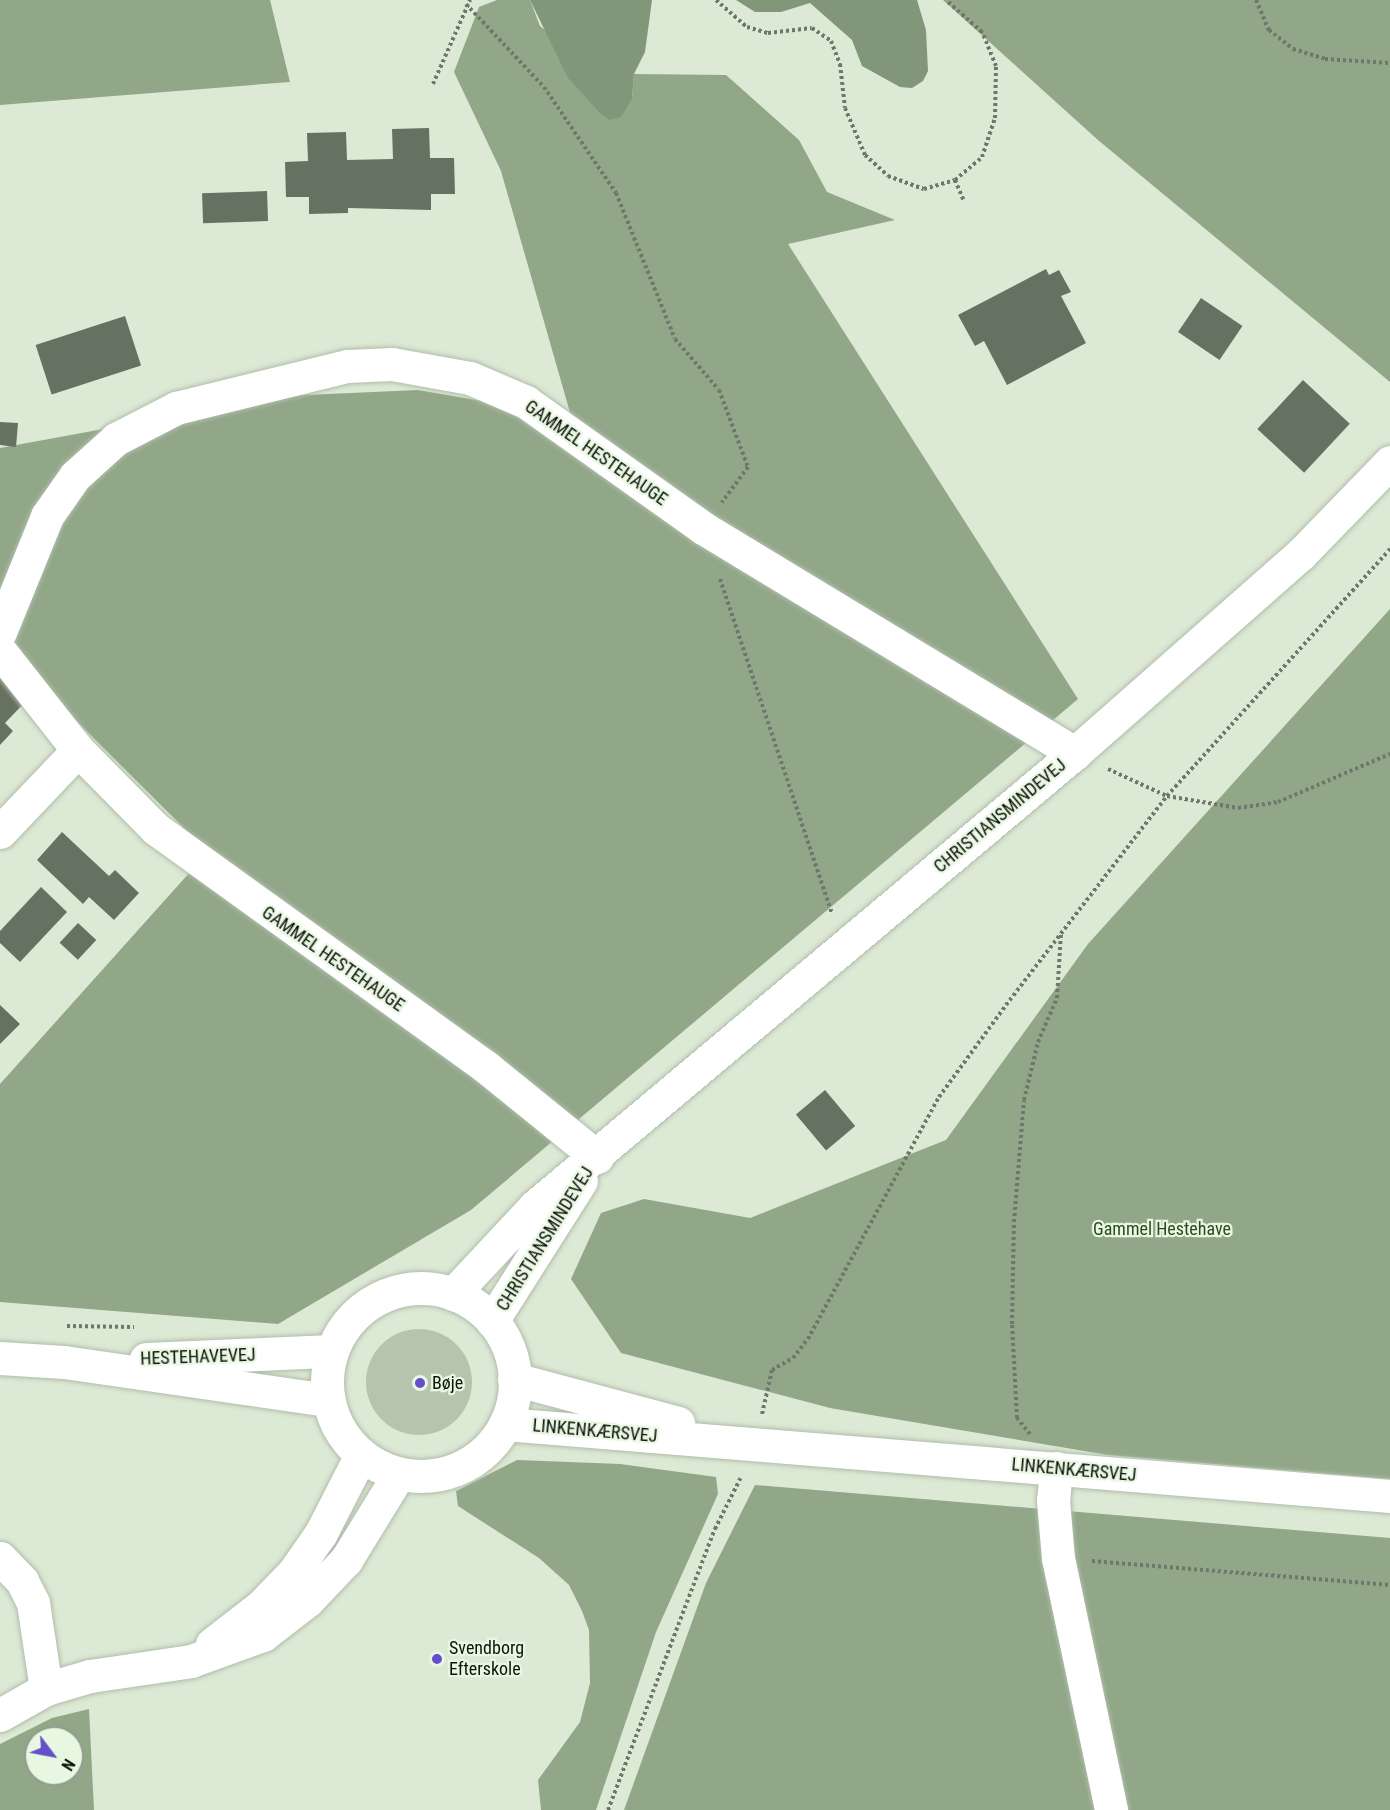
<!DOCTYPE html>
<meta charset="utf-8">
<style>
body{margin:0}
#map{position:relative;width:1390px;height:1810px;overflow:hidden;background:#dbe9d5;font-family:"Roboto Condensed",sans-serif}
div>[style]{position:absolute}
[style*='--x']{left:calc(var(--x)*1px);top:calc(var(--y)*1px);width:calc(var(--w)*1px);rotate:calc(var(--a)*1deg)}
.green>*{inset:0;background:#b5c3af}
.round{border-radius:50%}
.forest>*{inset:0;background:#91a788}
.water>*{inset:0;background:#829779}
.building>*{inset:0;background:#667261;transform-origin:0 0}
.path>*{height:4px;margin-top:-2px;transform-origin:0;background:repeating-linear-gradient(90deg,#6e776a 0 3px,transparent 0 6px)}
.roads{filter:drop-shadow(0 0 2px #b0bdaa) drop-shadow(0 0 2px #b0bdaa)}
.minor>*{height:33px;margin:-16.5px;padding:0 16.5px;transform-origin:16.5px;border-radius:16.5px;background:#fff}
.minor>.ring{margin:-16.5px;padding:0;box-sizing:content-box;background:none;border:33px solid #fff;border-radius:50%}
.dots>*{width:16px;height:16px;translate:-50% -50%;box-sizing:border-box;border:3px solid #e8f7e2;border-radius:50%}
span{translate:-50% -50%;white-space:nowrap;text-align:center;line-height:1.15;-webkit-text-stroke:4.5px #e8f7e2;paint-order:stroke}
.street-label{font-size:18px;color:#0e130c}
.park-label{font-size:18px;color:#2c4a1d}
.poi-label{font-size:18px;color:#0e130c}
.left{translate:0 -50%;text-align:left}
.north{position:absolute;left:24px;top:1726px;width:60px;height:60px;box-sizing:border-box;background:#e8f7e2;border:2px solid #919c8c;border-radius:50%;rotate:122deg;font-size:16px;font-weight:700;line-height:24px;text-align:center;color:#0e130c}
.north::after{content:'';display:block;margin:auto;width:21px;height:27px;background:#654fc8;clip-path:polygon(50% 0,100% 100%,50% 72%,0 100%)}
</style>
<div id="map">
<div class="green">
<div class="round" style="left:366px;top:1329px;width:106px;height:106px"></div>
</div>
<div class="forest">
<div style="clip-path:polygon(0 0,270px 0,290px 82px,0 105px)"></div>
<div style="clip-path:polygon(497px 0,530px 0,540px 26px,632px 99px,634px 74px,726px 75px,799px 140px,827px 192px,895px 220px,788px 244px,1078px 699px,471px 1210px,278px 1324px,0 1302px,0 1084px,208px 852px,0 645px,0 448px,283px 396px,418px 390px,571px 416px,501px 171px,454px 72px,479px 7px)"></div>
<div style="clip-path:polygon(943px 0,1390px 0,1390px 382px,1098px 140px)"></div>
<div style="clip-path:polygon(1390px 609px,1390px 1479px,1108px 1455px,830px 1408px,621px 1353px,571px 1279px,601px 1213px,644px 1199px,750px 1218px,946px 1140px,1088px 944px)"></div>
<div style="clip-path:polygon(517px 1460px,620px 1464px,716px 1477px,718px 1494px,656px 1632px,596px 1810px,541px 1810px,538px 1780px,580px 1722px,590px 1683px,589px 1630px,582px 1611px,569px 1585px,539px 1558px,458px 1506px,456px 1491px)"></div>
<div style="clip-path:polygon(755px 1485px,1390px 1538px,1390px 1810px,624px 1810px,706px 1583px)"></div>
<div style="clip-path:polygon(evenodd,89px 1709px,94px 1810px,0 1810px,0 1744px,52px 1718px,89px 1709px,36px 1738px,72px 1738px,72px 1774px,36px 1774px,36px 1738px)"></div>
</div>
<div class="water">
<div style="clip-path:polygon(530px 0,652px 0,645px 52px,634px 74px,632px 99px,621px 117px,610px 120px,602px 115px,568px 78px)"></div>
<div style="clip-path:polygon(736px 0,917px 0,926px 30px,928px 71px,923px 81px,912px 88px,900px 87px,862px 66px,852px 40px,810px 3px,781px 12px,755px 12px)"></div>
</div>
<div class="building">
<div style="clip-path:polygon(429px 128px,430px 158px,454px 158px,455px 194px,431px 194px,431px 210px,348px 208px,348px 213px,309px 214px,309px 197px,286px 197px,285px 162px,308px 161px,307px 133px,346px 132px,347px 160px,393px 159px,392px 129px)"></div>
<div style="left:267px;top:191px;width:30px;height:65px;rotate:88deg"></div>
<div style="clip-path:polygon(1046px 269px,1049px 275px,1059px 270px,1071px 292px,1061px 296px,1086px 343px,1007px 385px,984px 341px,975px 346px,958px 315px)"></div>
<div style="left:1201px;top:298px;width:50px;height:41px;rotate:34deg"></div>
<div style="left:125px;top:316px;width:52px;height:94px;rotate:72deg"></div>
<div style="left:1303px;top:380px;width:64px;height:67px;rotate:43deg"></div>
<div style="clip-path:polygon(0 422px,18px 423px,16px 447px,0 445px)"></div>
<div style="clip-path:polygon(0 671px,29px 698px,5px 723px,13px 731px,0 745px)"></div>
<div style="clip-path:polygon(62px 832px,109px 876px,115px 870px,139px 893px,114px 920px,89px 897px,83px 904px,37px 860px)"></div>
<div style="clip-path:polygon(41px 887px,67px 912px,20px 962px,0 943px,0 931px)"></div>
<div style="left:78px;top:923px;width:25px;height:27px;rotate:43deg"></div>
<div style="clip-path:polygon(0 1005px,20px 1024px,0 1044px)"></div>
<div style="left:825px;top:1090px;width:47px;height:38px;rotate:50deg"></div>
</div>
<div class="path">
<div style="--x:716;--y:0;--w:41;--a:41.1"></div>
<div style="--x:747;--y:27;--w:22;--a:16"></div>
<div style="--x:768;--y:33;--w:44;--a:-6.5"></div>
<div style="--x:812;--y:28;--w:23;--a:34"></div>
<div style="--x:831;--y:41;--w:25;--a:69"></div>
<div style="--x:840;--y:64;--w:44;--a:83.5"></div>
<div style="--x:845;--y:108;--w:51;--a:66.9"></div>
<div style="--x:865;--y:155;--w:31;--a:42"></div>
<div style="--x:888;--y:176;--w:38;--a:20"></div>
<div style="--x:924;--y:189;--w:32;--a:-16"></div>
<div style="--x:955;--y:180;--w:35;--a:-40"></div>
<div style="--x:982;--y:157;--w:41;--a:-71.6"></div>
<div style="--x:995;--y:118;--w:52;--a:-88.9"></div>
<div style="--x:996;--y:66;--w:37;--a:-112"></div>
<div style="--x:982;--y:32;--w:48;--a:-138.4"></div>
<div style="--x:1256;--y:0;--w:33;--a:67"></div>
<div style="--x:1269;--y:30;--w:31;--a:38"></div>
<div style="--x:1293;--y:49;--w:34;--a:17"></div>
<div style="--x:1325;--y:59;--w:65;--a:3.5"></div>
<div style="--x:466;--y:4;--w:114;--a:46.8"></div>
<div style="--x:544;--y:87;--w:128;--a:55.8"></div>
<div style="--x:616;--y:193;--w:157;--a:68"></div>
<div style="--x:675;--y:339;--w:67;--a:49.2"></div>
<div style="--x:719;--y:390;--w:82;--a:69.4"></div>
<div style="--x:748;--y:467;--w:44;--a:126.6"></div>
<div style="--x:433;--y:84;--w:92;--a:-66.2"></div>
<div style="--x:955;--y:180;--w:23;--a:67"></div>
<div style="--x:720;--y:579;--w:352;--a:71.5"></div>
<div style="--x:1108;--y:769;--w:65;--a:24.6"></div>
<div style="--x:1167;--y:796;--w:72;--a:9.6"></div>
<div style="--x:1238;--y:808;--w:40;--a:-8.5"></div>
<div style="--x:1278;--y:802;--w:122;--a:-23.2"></div>
<div style="--x:67;--y:1326;--w:67;--a:0.9"></div>
<div style="--x:762;--y:1414;--w:45;--a:-77.2"></div>
<div style="--x:772;--y:1370;--w:24;--a:-30"></div>
<div style="--x:793;--y:1358;--w:24;--a:-52"></div>
<div style="--x:808;--y:1339;--w:275;--a:-61.6"></div>
<div style="--x:939;--y:1097;--w:114;--a:-53.9"></div>
<div style="--x:1006;--y:1005;--w:264;--a:-52.4"></div>
<div style="--x:1167;--y:796;--w:333;--a:-47.9"></div>
<div style="--x:1030;--y:1434;--w:21;--a:-129"></div>
<div style="--x:1017;--y:1418;--w:94;--a:-93"></div>
<div style="--x:1012;--y:1324;--w:102;--a:-88.9"></div>
<div style="--x:1014;--y:1222;--w:122;--a:-85.3"></div>
<div style="--x:1024;--y:1100;--w:60;--a:-76.4"></div>
<div style="--x:1038;--y:1042;--w:48;--a:-66.6"></div>
<div style="--x:1057;--y:998;--w:65;--a:-86.5"></div>
<div style="--x:1092;--y:1561;--w:299;--a:4.6"></div>
<div style="--x:608;--y:1810;--w:301;--a:-69.2"></div>
<div style="--x:715;--y:1529;--w:58;--a:-63.4"></div>
</div>
<div class="roads">
<div class="minor">
<div style="--x:0;--y:632;--w:125;--a:-67.9"></div>
<div style="--x:47;--y:516;--w:49;--a:-55"></div>
<div style="--x:75;--y:476;--w:55;--a:-42.1"></div>
<div style="--x:116;--y:439;--w:68;--a:-27.3"></div>
<div style="--x:176;--y:408;--w:176;--a:-13.8"></div>
<div style="--x:347;--y:366;--w:45;--a:-2.5"></div>
<div style="--x:392;--y:364;--w:79;--a:10.2"></div>
<div style="--x:470;--y:378;--w:61;--a:23.2"></div>
<div style="--x:526;--y:402;--w:217;--a:35.4"></div>
<div style="--x:703;--y:528;--w:435;--a:31.2"></div>
<div style="--x:0;--y:651;--w:126;--a:51.8"></div>
<div style="--x:78;--y:750;--w:111;--a:45.4"></div>
<div style="--x:156;--y:829;--w:407;--a:35.8"></div>
<div style="--x:486;--y:1067;--w:143;--a:39"></div>
<div style="--x:0;--y:832;--w:113;--a:-46.4"></div>
<div class="ring" style="left:327px;top:1288px;width:155px;height:155px"></div>
<div style="--x:453;--y:1294;--w:119;--a:-47"></div>
<div style="--x:534;--y:1207;--w:706;--a:-40"></div>
<div style="--x:1075;--y:753;--w:301;--a:-41.4"></div>
<div style="--x:1301;--y:554;--w:128;--a:-45.9"></div>
<div style="--x:492;--y:1321;--w:166;--a:-57.6"></div>
<div style="--x:0;--y:1358;--w:64;--a:3.6"></div>
<div style="--x:64;--y:1362;--w:267;--a:8.2"></div>
<div style="--x:146;--y:1359;--w:186;--a:-2.5"></div>
<div style="--x:514;--y:1379;--w:170;--a:15"></div>
<div style="--x:505;--y:1424;--w:888;--a:4.65"></div>
<div style="--x:1056;--y:1468;--w:32;--a:95"></div>
<div style="--x:1053;--y:1500;--w:58;--a:85.1"></div>
<div style="--x:1058;--y:1558;--w:258;--a:78.1"></div>
<div style="--x:0;--y:1558;--w:32;--a:46"></div>
<div style="--x:22;--y:1581;--w:25;--a:63"></div>
<div style="--x:33;--y:1603;--w:87;--a:81.4"></div>
<div style="--x:212;--y:1644;--w:62;--a:-37.8"></div>
<div style="--x:261;--y:1606;--w:47;--a:-45.9"></div>
<div style="--x:294;--y:1572;--w:47;--a:-55.3"></div>
<div style="--x:321;--y:1533;--w:88;--a:-62.9"></div>
<div style="--x:0;--y:1715;--w:53;--a:-29.5"></div>
<div style="--x:46;--y:1689;--w:46;--a:-16.5"></div>
<div style="--x:90;--y:1676;--w:102;--a:-8.4"></div>
<div style="--x:191;--y:1661;--w:77;--a:-19.9"></div>
<div style="--x:263;--y:1635;--w:56;--a:-37.7"></div>
<div style="--x:307;--y:1601;--w:57;--a:-46.4"></div>
<div style="--x:346;--y:1560;--w:101;--a:-58.4"></div>
</div>
</div>
<div class="dots">
<div style="left:420px;top:1383px;background:#654fc8"></div>
<div style="left:437px;top:1659px;background:#654fc8"></div>
</div>
<div class="street-label">
<span style="left:596px;top:453px;rotate:35deg">GAMMEL HESTEHAUGE</span>
<span style="left:1000px;top:816px;rotate:-40deg">CHRISTIANSMINDEVEJ</span>
<span style="left:333px;top:959px;rotate:35deg">GAMMEL HESTEHAUGE</span>
<span style="left:545px;top:1239px;rotate:-58deg">CHRISTIANSMINDEVEJ</span>
<span style="left:198px;top:1357px;rotate:-2deg">HESTEHAVEVEJ</span>
<span style="left:595px;top:1431px;rotate:5deg">LINKENKÆRSVEJ</span>
<span style="left:1074px;top:1470px;rotate:5deg">LINKENKÆRSVEJ</span>
</div>
<div class="park-label">
<span style="left:1162px;top:1229px">Gammel Hestehave</span>
</div>
<div class="poi-label">
<span class="left" style="left:432px;top:1383px">Bøje</span>
<span class="left" style="left:449px;top:1659px">Svendborg<br>Efterskole</span>
</div>
<div class="north">N</div>
</div>
